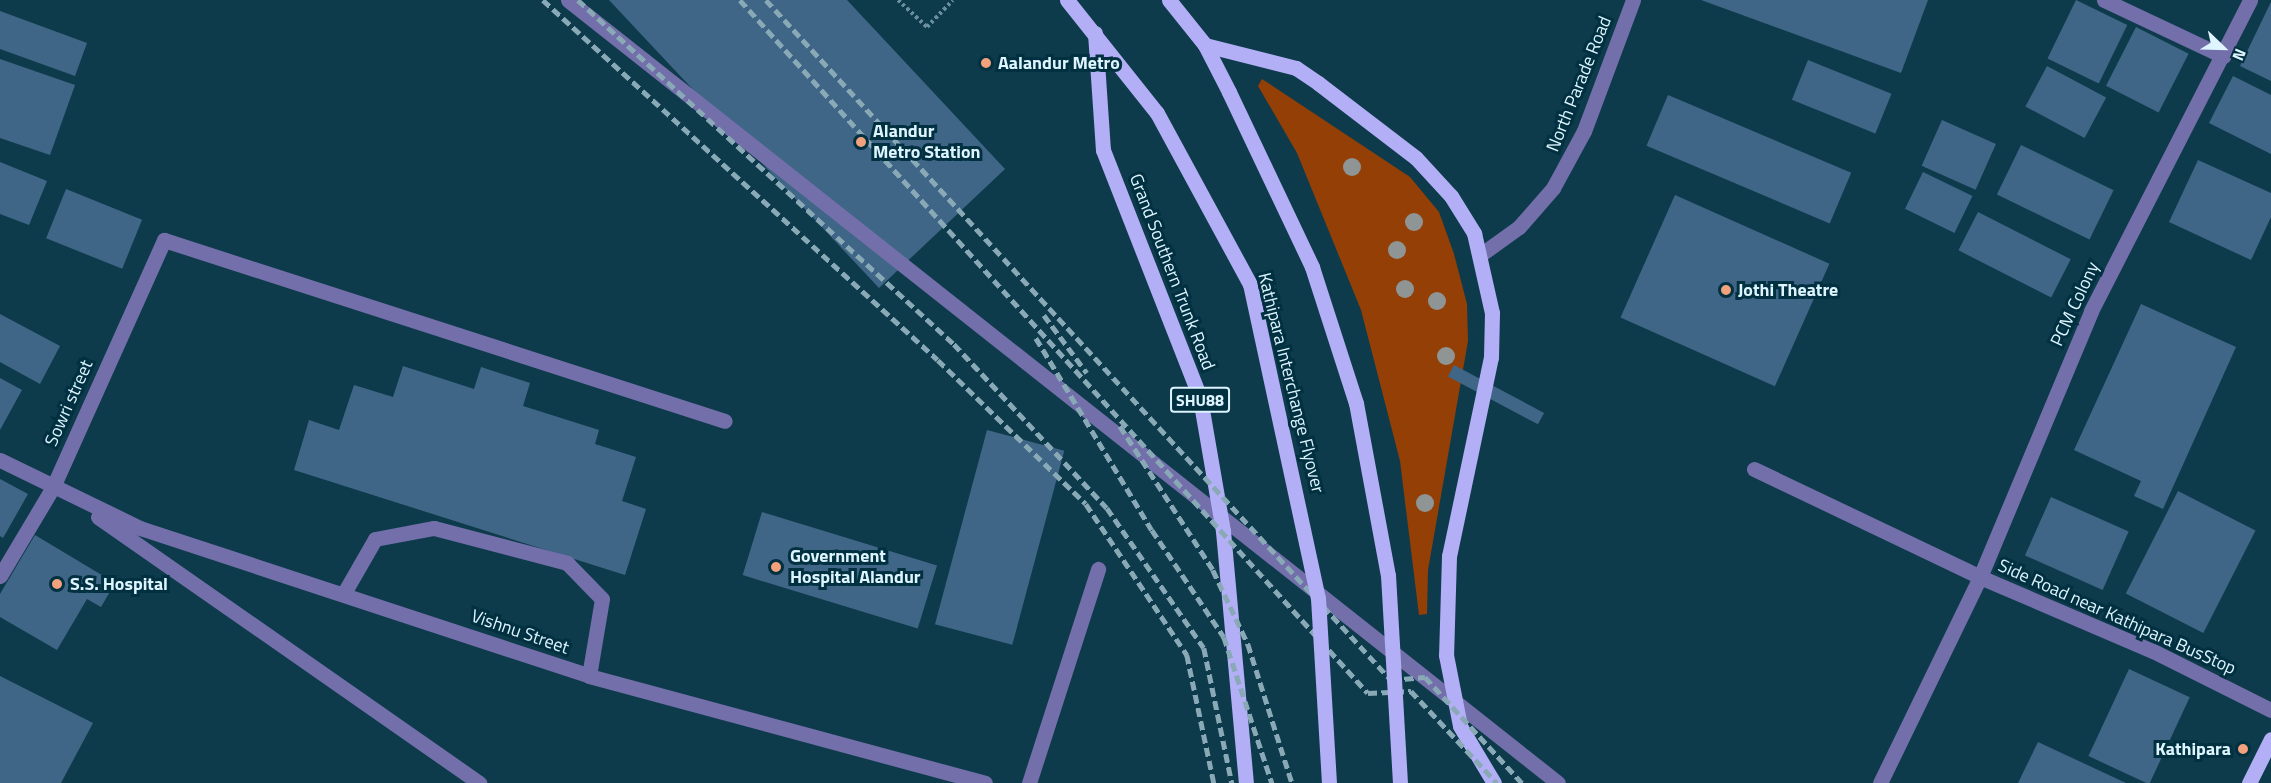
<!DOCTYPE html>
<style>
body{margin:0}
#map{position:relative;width:2271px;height:783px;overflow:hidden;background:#0e3b4b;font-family:"Titillium Web",sans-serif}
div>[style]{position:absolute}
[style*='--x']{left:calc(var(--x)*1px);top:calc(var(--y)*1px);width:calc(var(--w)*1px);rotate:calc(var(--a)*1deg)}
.green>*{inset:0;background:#943f05}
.building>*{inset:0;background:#406687;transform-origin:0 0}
.path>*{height:4px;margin-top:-2px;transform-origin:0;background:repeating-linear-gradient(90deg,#6b8e9c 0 3px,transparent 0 6px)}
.service>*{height:15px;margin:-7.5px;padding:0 7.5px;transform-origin:7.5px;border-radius:7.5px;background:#736faa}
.minor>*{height:15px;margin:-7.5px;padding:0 7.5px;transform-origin:7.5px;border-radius:7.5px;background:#736faa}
.tertiary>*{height:15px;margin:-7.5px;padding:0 7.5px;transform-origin:7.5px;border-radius:7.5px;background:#736faa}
.primary>*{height:15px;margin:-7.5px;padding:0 7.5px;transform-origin:7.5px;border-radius:7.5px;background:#b3aff7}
.rail>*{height:4.5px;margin-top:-2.25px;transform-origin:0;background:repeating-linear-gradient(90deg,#88a9b5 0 9px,transparent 0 13.5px)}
.primary-bridge>*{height:15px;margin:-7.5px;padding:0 7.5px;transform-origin:7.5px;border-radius:7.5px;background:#b3aff7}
.trees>*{width:18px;height:18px;margin:-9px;border-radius:50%;background:#8f9595}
.dots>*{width:16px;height:16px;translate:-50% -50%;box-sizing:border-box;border:3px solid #013040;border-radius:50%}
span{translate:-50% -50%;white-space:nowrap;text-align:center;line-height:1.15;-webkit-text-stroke:6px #013040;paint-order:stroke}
.shield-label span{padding:2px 4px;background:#013040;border:2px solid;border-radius:4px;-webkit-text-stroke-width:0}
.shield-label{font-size:16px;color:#def5ff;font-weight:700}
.poi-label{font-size:18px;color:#def5ff;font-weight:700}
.left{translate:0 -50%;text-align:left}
.right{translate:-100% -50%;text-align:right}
.street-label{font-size:18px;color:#def5ff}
.north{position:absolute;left:2193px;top:18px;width:60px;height:60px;-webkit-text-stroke:4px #013040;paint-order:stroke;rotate:113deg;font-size:16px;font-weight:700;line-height:24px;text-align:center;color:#def5ff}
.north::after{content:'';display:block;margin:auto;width:21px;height:27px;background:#def5ff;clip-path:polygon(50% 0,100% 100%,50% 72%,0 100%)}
</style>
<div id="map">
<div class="green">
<div style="clip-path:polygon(1262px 79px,1410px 177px,1439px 212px,1454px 254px,1467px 304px,1468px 341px,1428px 570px,1427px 614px,1419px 615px,1400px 461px,1361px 310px,1297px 153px,1258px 86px)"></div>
</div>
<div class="building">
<div style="clip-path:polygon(609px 0,847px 0,1005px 169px,879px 288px)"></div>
<div style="clip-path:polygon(1701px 0,1928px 0,1901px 73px)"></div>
<div style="left:2076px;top:0;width:57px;height:65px;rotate:26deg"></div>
<div style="clip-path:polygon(2271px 2px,2271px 81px,2240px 66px)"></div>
<div style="clip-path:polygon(0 11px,87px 43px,75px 76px,0 49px)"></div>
<div style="left:2136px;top:27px;width:59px;height:66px;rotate:27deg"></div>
<div style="clip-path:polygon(0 59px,75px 85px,50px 155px,0 138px)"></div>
<div style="left:1808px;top:60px;width:90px;height:43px;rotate:22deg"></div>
<div style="left:2047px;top:66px;width:67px;height:46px;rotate:28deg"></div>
<div style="clip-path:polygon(2233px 76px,2271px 95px,2271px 154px,2209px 123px)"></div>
<div style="left:1668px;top:95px;width:199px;height:55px;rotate:23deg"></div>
<div style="left:1942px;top:120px;width:59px;height:50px;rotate:24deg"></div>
<div style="left:2021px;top:145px;width:103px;height:55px;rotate:26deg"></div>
<div style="clip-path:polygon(2198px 160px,2271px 193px,2271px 217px,2251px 260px,2169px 222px)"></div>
<div style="clip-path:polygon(0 162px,47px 181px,29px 225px,0 214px)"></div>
<div style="left:1923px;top:172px;width:55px;height:41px;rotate:26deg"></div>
<div style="left:66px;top:189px;width:82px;height:53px;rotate:22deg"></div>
<div style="left:1675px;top:195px;width:169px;height:134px;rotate:24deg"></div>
<div style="left:1978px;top:212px;width:104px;height:43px;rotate:27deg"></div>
<div style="clip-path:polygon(2141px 304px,2236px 347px,2163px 509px,2134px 496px,2141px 481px,2074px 450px)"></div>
<div style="clip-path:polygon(0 314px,60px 346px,40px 384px,0 362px)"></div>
<div style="left:1454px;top:365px;width:102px;height:13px;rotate:28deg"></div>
<div style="clip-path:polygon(403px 366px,474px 389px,481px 367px,530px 383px,523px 406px,599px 430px,595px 444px,636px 457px,622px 501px,646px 509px,625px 575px,294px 470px,309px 420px,339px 430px,354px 385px,393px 397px)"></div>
<div style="clip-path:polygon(0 378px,22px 390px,0 430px)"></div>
<div style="left:987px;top:430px;width:80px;height:201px;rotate:15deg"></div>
<div style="clip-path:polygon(0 479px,28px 494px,3px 538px,0 536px)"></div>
<div style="left:2178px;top:491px;width:87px;height:115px;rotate:27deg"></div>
<div style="left:2051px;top:497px;width:85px;height:64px;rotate:24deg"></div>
<div style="left:762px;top:512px;width:183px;height:66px;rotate:17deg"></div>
<div style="clip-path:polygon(35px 535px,115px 583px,101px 607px,87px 599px,57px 650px,0 617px,0 594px)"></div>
<div style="left:2129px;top:669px;width:67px;height:96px;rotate:25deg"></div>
<div style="clip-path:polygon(0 676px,93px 723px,61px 783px,0 783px)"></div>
<div style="clip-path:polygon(2038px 742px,2126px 783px,2018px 783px)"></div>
</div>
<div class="path">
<div style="--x:898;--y:0;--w:40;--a:43"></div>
<div style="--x:927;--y:27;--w:37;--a:-46"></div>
</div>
<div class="service">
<div style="--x:164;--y:240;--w:589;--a:17.88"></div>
<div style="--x:1754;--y:469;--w:250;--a:25.5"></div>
<div style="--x:344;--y:593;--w:62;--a:-60.1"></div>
<div style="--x:375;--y:539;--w:60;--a:-10.6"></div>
<div style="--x:434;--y:528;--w:138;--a:14.7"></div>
<div style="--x:567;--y:563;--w:50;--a:45.8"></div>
<div style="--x:602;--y:599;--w:78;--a:99.6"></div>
</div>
<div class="minor">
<div style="--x:568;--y:0;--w:1262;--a:38.34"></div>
<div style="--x:2104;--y:0;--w:132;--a:25.2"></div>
<div style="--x:0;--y:460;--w:156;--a:25.9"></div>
<div style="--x:140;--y:528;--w:473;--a:18.2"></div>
<div style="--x:589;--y:676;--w:410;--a:15.1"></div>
<div style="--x:98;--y:517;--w:465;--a:34.9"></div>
<div style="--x:0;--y:576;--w:104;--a:-59.2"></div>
<div style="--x:53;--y:487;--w:271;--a:-65.8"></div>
<div style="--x:1980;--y:577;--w:188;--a:23.2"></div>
<div style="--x:2153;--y:651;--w:132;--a:26.6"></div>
<div style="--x:1029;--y:783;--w:225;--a:-72.1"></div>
<div style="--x:1880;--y:783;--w:229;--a:-64.1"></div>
<div style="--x:1980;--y:577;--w:288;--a:-67.3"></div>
<div style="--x:2091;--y:311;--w:349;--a:-62.9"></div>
</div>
<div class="tertiary">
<div style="--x:1480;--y:255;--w:48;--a:-35.7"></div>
<div style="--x:1519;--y:227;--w:52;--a:-48.9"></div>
<div style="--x:1553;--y:188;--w:65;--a:-61.5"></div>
<div style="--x:1584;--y:131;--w:140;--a:-69.5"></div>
</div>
<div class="primary">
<div style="--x:1067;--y:0;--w:144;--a:51.5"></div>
<div style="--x:1169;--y:0;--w:58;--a:51.3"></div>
<div style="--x:1205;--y:45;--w:53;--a:62.9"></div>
<div style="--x:1095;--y:33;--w:117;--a:86.1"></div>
<div style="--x:1103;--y:150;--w:266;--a:68.6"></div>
<div style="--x:1200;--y:398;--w:135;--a:80.2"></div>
<div style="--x:1223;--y:531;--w:253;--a:84.8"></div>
<div style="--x:1205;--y:45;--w:94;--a:14.2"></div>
<div style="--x:1296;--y:68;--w:27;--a:34"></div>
<div style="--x:1318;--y:83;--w:123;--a:37.4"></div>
<div style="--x:1416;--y:158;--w:52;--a:47.4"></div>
<div style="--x:1451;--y:196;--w:44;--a:58.1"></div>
<div style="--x:1474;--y:233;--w:82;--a:77.3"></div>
<div style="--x:1492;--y:313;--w:44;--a:91.3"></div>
<div style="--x:1491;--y:357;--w:203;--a:101.9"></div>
<div style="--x:1449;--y:556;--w:99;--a:91.7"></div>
<div style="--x:1446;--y:655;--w:72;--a:78.8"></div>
<div style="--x:1460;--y:726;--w:66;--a:59.2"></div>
<div style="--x:2249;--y:783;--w:49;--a:-63.4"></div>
</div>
<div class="rail">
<div style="--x:543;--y:0;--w:534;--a:42.35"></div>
<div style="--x:938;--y:360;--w:206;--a:44.2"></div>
<div style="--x:1086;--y:504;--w:182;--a:56.2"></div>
<div style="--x:1187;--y:655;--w:131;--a:78.1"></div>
<div style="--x:578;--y:0;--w:510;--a:42.46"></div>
<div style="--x:954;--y:344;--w:224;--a:47"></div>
<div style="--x:1107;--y:508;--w:170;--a:55.3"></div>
<div style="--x:1204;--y:648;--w:138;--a:78.3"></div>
<div style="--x:740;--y:0;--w:935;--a:47.82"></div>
<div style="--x:1368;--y:693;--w:43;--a:-2.7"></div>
<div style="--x:1411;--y:691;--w:126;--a:46.9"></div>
<div style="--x:766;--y:0;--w:924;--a:47.41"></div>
<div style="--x:1391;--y:680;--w:34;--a:-5"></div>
<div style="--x:1425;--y:677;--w:144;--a:47.5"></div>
<div style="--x:1044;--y:315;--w:72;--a:53.4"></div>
<div style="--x:1036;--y:338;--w:224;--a:58.9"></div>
<div style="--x:1152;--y:530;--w:129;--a:56.1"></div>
<div style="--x:1224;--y:637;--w:154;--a:71.8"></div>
<div style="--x:1120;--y:426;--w:171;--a:57.1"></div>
<div style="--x:1213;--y:570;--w:82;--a:64.7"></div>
<div style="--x:1248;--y:644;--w:146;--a:72.4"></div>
</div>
<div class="primary-bridge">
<div style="--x:1229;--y:92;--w:194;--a:64.6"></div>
<div style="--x:1312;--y:267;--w:143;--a:72.1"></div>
<div style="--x:1356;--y:403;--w:175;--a:79.5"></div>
<div style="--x:1388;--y:575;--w:208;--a:86.7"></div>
<div style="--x:1157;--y:113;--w:195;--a:61.5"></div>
<div style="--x:1250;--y:284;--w:321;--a:77.8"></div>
<div style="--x:1318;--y:598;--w:185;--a:86.6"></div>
</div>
<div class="trees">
<div style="left:1352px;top:167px"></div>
<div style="left:1414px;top:222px"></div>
<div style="left:1397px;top:250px"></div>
<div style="left:1405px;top:289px"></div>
<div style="left:1437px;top:301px"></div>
<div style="left:1446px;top:356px"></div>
<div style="left:1425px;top:503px"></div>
</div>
<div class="dots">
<div style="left:986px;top:63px;background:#f1a17b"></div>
<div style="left:861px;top:142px;background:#f1a17b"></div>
<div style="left:1726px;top:290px;background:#f1a17b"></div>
<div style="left:776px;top:567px;background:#f1a17b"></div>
<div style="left:57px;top:584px;background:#f1a17b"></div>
<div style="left:2243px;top:749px;background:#f1a17b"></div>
</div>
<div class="shield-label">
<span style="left:1200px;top:400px">SHU88</span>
</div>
<div class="poi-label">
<span class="left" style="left:998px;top:63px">Aalandur Metro</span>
<span class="left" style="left:873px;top:142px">Alandur<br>Metro Station</span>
<span class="left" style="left:1738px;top:290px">Jothi Theatre</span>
<span class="left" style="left:790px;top:567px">Government<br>Hospital Alandur</span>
<span class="left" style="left:70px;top:584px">S.S. Hospital</span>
<span class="right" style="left:2231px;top:749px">Kathipara</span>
</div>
<div class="street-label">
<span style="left:1579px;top:84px;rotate:-68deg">North Parade Road</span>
<span style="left:1172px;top:272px;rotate:69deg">Grand Southern Trunk Road</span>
<span style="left:2075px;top:304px;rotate:-65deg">PCM Colony</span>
<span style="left:1291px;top:383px;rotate:76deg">Kathipara Interchange Flyover</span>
<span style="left:69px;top:403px;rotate:-66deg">Sowri street</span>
<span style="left:2117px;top:617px;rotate:24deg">Side Road near Kathipara BusStop</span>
<span style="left:520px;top:632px;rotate:19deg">Vishnu Street</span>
</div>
<div class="north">N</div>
</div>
